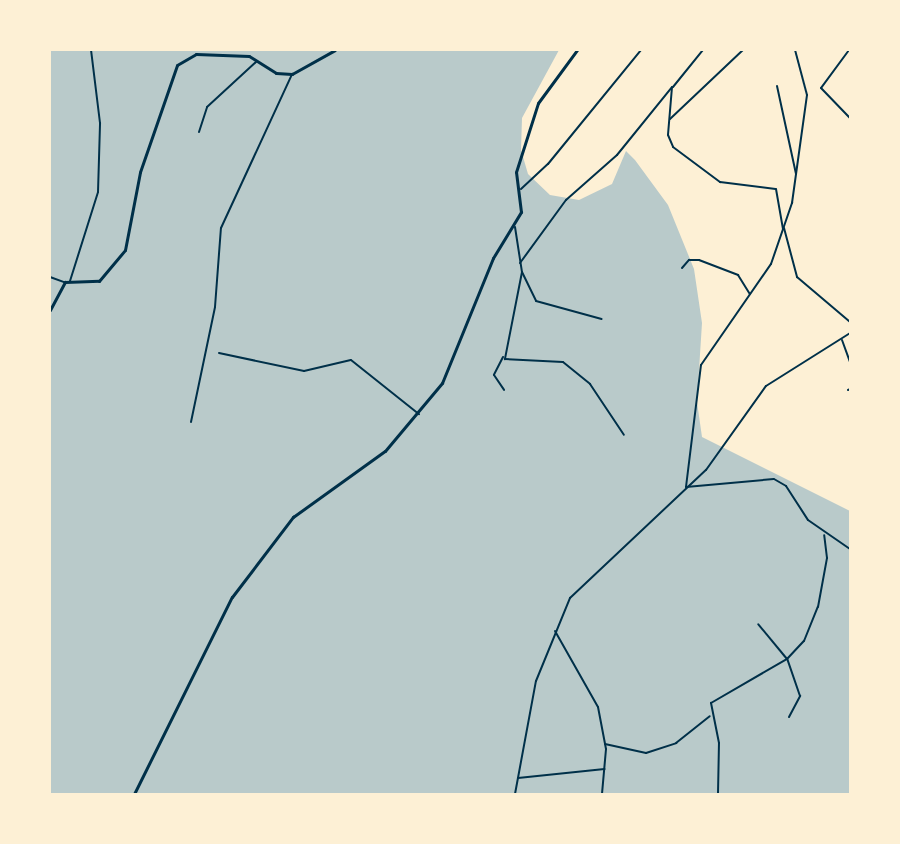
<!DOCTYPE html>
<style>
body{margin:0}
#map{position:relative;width:900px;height:844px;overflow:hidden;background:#fdf0d5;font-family:"Asap Condensed",sans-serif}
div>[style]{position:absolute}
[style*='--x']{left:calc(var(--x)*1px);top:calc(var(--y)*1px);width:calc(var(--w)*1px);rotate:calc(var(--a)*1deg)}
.green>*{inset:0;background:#b9caca}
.minor>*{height:2px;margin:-1px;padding:0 1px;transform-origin:1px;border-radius:1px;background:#003049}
.tertiary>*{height:3px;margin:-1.5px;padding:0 1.5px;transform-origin:1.5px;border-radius:1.5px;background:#003049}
span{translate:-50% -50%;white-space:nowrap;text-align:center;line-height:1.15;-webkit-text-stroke:5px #fdf0d5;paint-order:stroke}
.frame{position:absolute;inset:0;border:51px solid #fdf0d5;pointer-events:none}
</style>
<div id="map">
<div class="green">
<div style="clip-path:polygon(50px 50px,559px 50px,522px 118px,521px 150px,528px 174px,550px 195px,579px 200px,612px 184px,626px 151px,635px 160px,668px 205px,694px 269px,702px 323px,697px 402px,702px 437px,850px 511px,850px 794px,50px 794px)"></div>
</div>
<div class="minor">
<div style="--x:849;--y:50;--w:47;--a:126.4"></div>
<div style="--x:821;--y:88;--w:42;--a:46"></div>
<div style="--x:777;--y:86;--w:90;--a:77.8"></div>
<div style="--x:673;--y:87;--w:48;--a:-51"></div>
<div style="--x:670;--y:119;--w:100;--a:-43.4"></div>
<div style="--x:199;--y:132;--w:26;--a:-72"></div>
<div style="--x:207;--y:107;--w:68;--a:-42.6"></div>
<div style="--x:521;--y:189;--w:37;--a:-43"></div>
<div style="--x:548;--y:164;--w:147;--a:-50.8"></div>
<div style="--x:515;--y:227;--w:46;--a:81.2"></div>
<div style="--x:522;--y:272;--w:32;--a:64"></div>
<div style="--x:536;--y:301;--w:68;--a:15.3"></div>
<div style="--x:784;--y:228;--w:51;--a:75.1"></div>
<div style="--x:797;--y:277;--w:70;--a:40.3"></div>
<div style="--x:520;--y:263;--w:78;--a:-53.9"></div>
<div style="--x:566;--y:200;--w:68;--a:-41.4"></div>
<div style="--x:617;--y:155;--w:87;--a:-51"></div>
<div style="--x:672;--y:87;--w:48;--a:94.8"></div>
<div style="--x:668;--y:135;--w:13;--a:67"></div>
<div style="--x:673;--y:147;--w:59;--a:36.7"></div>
<div style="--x:720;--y:182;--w:56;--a:7.1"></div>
<div style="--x:776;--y:189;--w:41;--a:80.1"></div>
<div style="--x:682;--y:268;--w:11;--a:-49"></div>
<div style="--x:689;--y:260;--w:10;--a:0"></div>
<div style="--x:699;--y:260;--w:42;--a:21"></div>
<div style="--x:738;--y:275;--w:22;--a:58"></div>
<div style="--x:522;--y:272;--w:89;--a:101.1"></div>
<div style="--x:505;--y:359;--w:58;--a:3"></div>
<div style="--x:563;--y:362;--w:35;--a:39"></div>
<div style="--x:590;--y:384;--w:61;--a:56.3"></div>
<div style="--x:50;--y:277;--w:15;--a:20"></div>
<div style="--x:70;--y:281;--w:93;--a:-72.5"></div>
<div style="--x:98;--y:192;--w:69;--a:-88.3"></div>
<div style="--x:100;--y:123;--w:74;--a:-97"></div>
<div style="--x:842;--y:340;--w:23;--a:70"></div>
<div style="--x:219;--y:353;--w:87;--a:12"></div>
<div style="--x:304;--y:371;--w:48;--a:-13.2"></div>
<div style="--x:351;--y:360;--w:87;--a:38.5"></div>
<div style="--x:503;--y:357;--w:20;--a:117"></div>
<div style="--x:494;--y:375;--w:18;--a:56"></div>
<div style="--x:848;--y:390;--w:2;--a:-27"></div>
<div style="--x:191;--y:422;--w:117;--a:-78.2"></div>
<div style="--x:215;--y:307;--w:79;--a:-85.7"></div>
<div style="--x:221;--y:228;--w:170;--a:-65.2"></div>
<div style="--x:686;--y:487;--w:123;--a:-83"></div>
<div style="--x:701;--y:365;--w:123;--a:-55.3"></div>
<div style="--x:771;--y:264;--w:65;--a:-71"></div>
<div style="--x:792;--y:203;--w:109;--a:-82.1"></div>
<div style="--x:807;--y:95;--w:47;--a:-104.9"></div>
<div style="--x:686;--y:487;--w:88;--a:-5.2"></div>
<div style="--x:774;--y:479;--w:14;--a:30"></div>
<div style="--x:786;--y:486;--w:40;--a:57.1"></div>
<div style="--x:808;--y:520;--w:51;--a:34.6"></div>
<div style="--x:555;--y:631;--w:87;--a:60.5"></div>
<div style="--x:598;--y:707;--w:43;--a:79.2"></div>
<div style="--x:606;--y:749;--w:45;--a:95.1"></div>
<div style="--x:789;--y:717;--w:24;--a:-62"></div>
<div style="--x:800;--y:696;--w:39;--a:-109"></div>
<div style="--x:787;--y:659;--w:25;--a:-47"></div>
<div style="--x:804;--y:641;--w:37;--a:-68"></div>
<div style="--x:818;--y:607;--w:50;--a:-79.6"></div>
<div style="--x:827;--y:558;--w:23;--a:-97"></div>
<div style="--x:605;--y:744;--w:42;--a:12.4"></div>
<div style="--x:646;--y:753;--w:32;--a:-18"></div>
<div style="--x:676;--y:743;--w:43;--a:-38.5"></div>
<div style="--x:518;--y:778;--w:87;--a:-5.9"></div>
<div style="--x:515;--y:794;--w:115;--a:-79.5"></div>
<div style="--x:536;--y:681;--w:90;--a:-67.7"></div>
<div style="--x:570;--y:598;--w:187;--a:-43.3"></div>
<div style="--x:706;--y:470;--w:103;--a:-54.5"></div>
<div style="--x:766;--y:386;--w:99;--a:-32.2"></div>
<div style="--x:718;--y:794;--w:51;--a:-88.9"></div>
<div style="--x:719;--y:743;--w:41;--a:-101.3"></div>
<div style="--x:711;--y:703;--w:88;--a:-30.1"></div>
<div style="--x:787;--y:659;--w:45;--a:-129.6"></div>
</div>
<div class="tertiary">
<div style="--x:50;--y:310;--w:32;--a:-62"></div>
<div style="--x:65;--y:282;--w:34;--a:-2"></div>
<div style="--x:99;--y:281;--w:40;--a:-50"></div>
<div style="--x:125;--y:250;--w:79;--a:-79.1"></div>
<div style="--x:140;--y:172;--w:113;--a:-70.9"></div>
<div style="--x:177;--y:65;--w:22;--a:-30"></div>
<div style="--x:196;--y:54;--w:53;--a:2.2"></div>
<div style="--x:249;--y:56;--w:32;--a:32"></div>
<div style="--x:276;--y:73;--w:16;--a:4"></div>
<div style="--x:292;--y:74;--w:49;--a:-29.2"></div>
<div style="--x:134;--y:794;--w:220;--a:-63.6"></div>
<div style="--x:232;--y:597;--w:101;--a:-52.7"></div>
<div style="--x:293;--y:517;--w:113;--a:-35.7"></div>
<div style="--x:385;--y:451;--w:89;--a:-50"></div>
<div style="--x:442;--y:383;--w:135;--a:-67.8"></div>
<div style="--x:493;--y:258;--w:54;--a:-58.7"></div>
<div style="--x:521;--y:212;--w:40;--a:-97.1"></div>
<div style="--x:516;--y:172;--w:72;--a:-72.3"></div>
<div style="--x:538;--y:103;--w:66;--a:-53.7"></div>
</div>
<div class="frame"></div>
</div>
